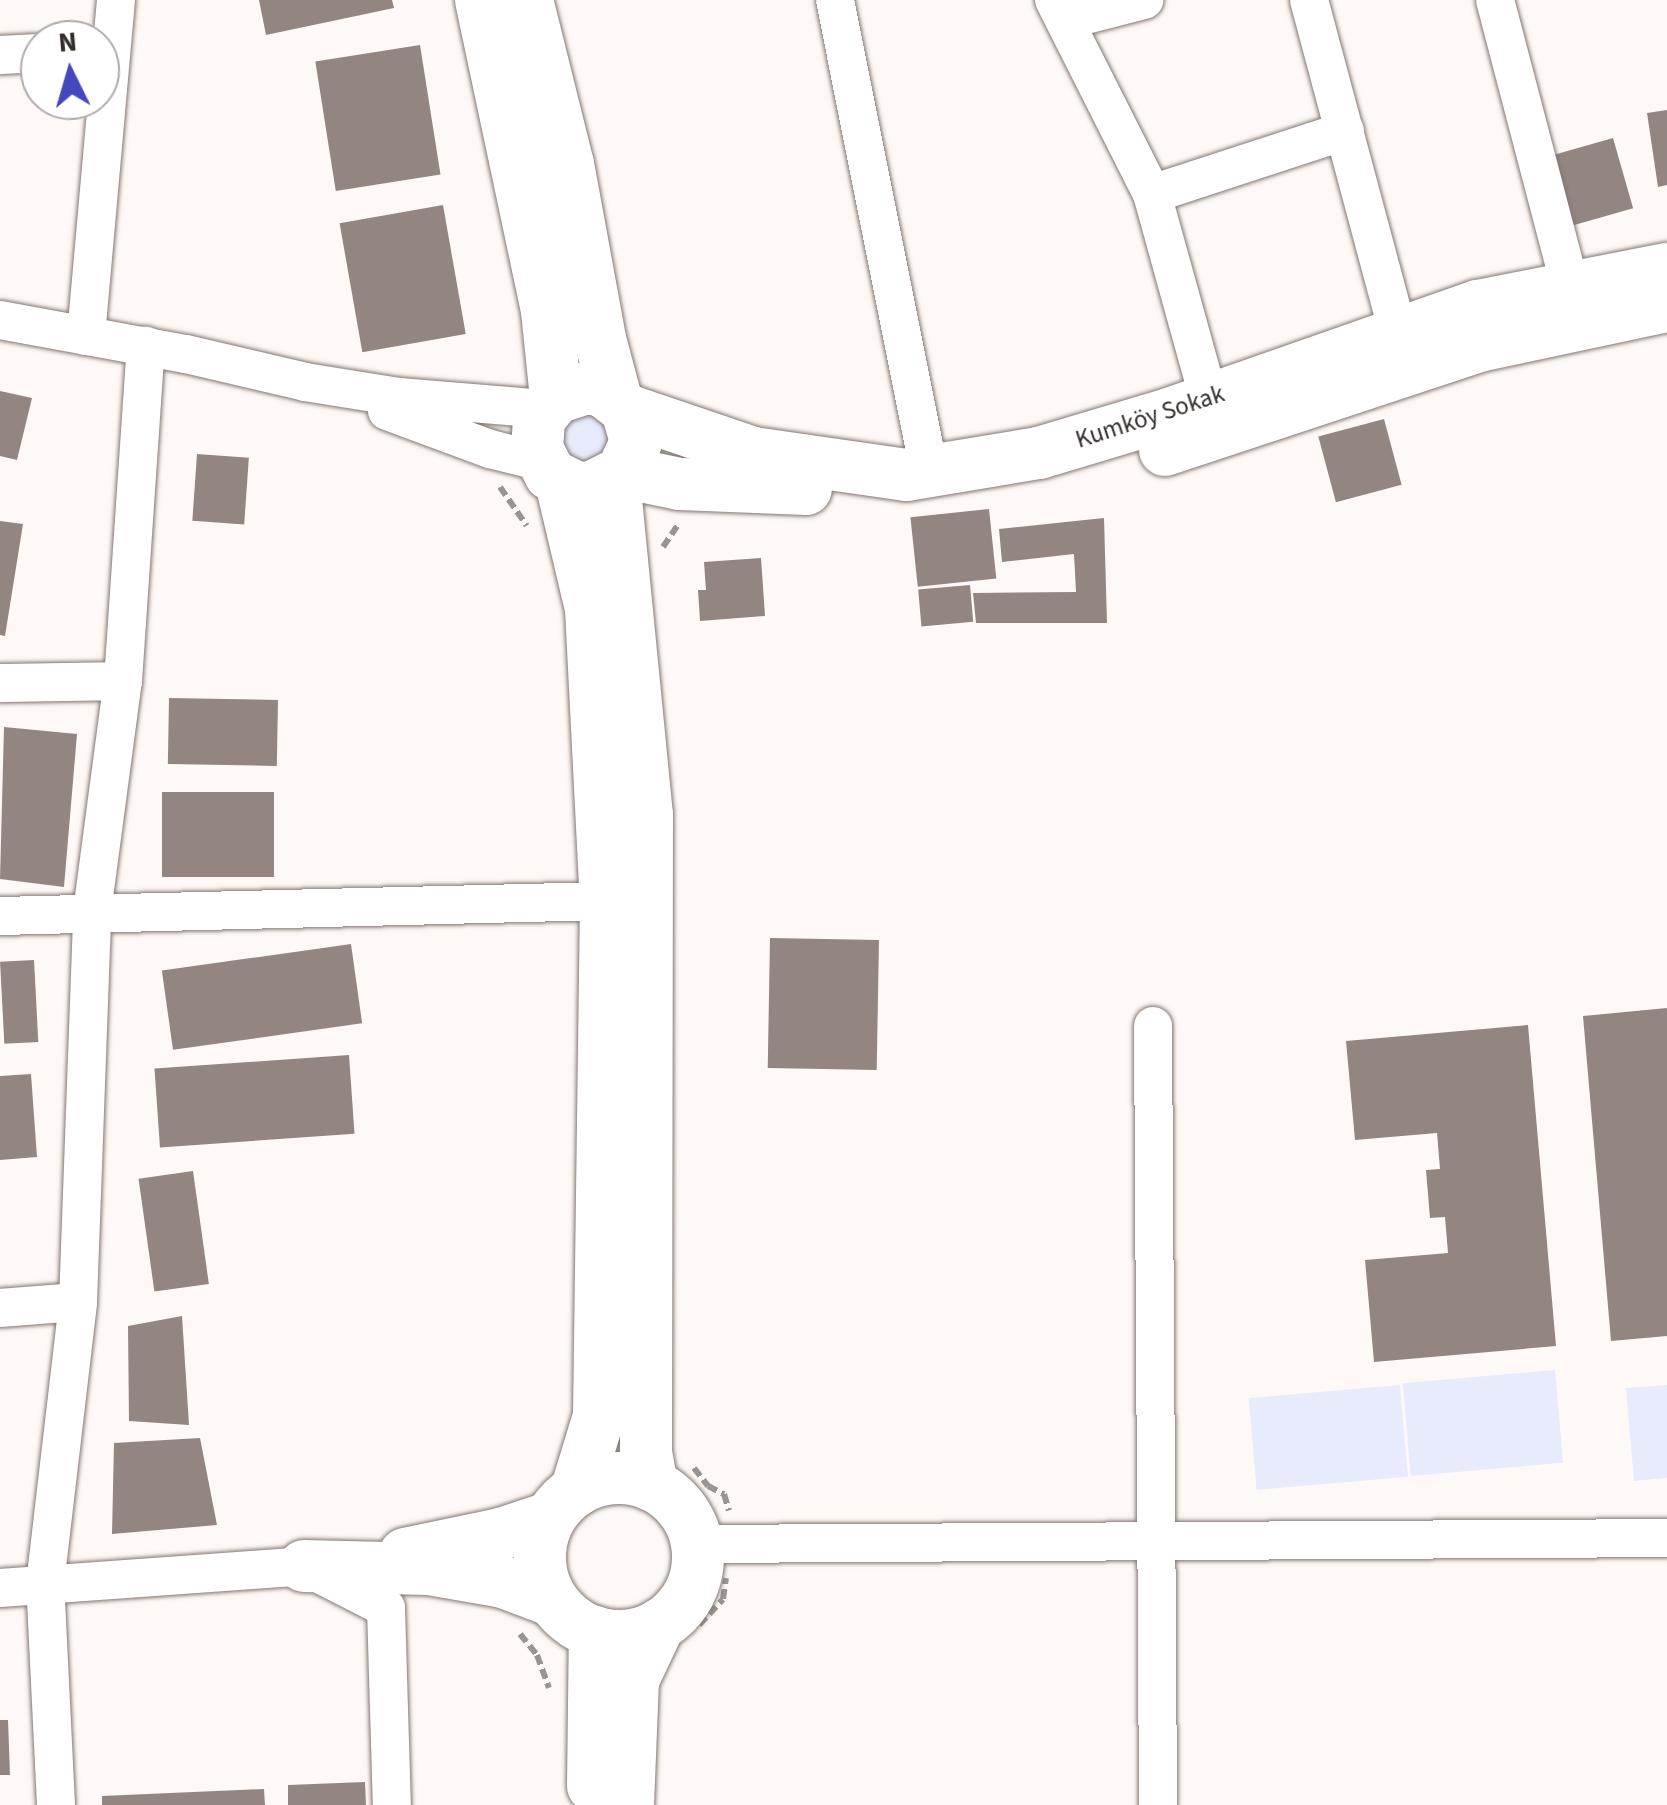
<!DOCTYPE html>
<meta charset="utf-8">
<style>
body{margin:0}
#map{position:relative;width:1667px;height:1805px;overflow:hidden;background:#fef9f6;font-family:"Source Sans 3",sans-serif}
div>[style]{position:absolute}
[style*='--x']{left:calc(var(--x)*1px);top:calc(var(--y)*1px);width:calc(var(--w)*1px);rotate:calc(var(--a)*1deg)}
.green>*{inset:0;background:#e7ebfc;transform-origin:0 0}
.building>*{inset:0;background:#938681;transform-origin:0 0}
.path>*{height:6px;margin-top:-3px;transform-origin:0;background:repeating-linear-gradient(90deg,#999391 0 10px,transparent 0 15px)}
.roads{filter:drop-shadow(0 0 2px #837671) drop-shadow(0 0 2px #837671)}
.minor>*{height:38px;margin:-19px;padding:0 19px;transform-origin:19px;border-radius:19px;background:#fff}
.secondary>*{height:52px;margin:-26px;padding:0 26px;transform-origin:26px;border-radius:26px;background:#fff}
.secondary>.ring{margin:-26px;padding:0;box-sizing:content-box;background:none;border:52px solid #fff;border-radius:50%}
span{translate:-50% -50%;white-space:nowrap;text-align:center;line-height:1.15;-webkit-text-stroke:8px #fff;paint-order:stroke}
.street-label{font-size:25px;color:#342e2c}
.north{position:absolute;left:20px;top:20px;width:100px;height:100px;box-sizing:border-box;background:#fff;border:2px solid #aeabab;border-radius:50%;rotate:355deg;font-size:28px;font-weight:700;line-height:40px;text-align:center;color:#342e2c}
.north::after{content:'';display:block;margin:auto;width:35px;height:45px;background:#4348bd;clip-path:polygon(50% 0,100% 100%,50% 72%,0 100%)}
</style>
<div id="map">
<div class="green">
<div style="clip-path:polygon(569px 412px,607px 414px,610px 459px,572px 465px,557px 429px)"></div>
<div style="left:1555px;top:1370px;width:93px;height:153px;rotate:85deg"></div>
<div style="left:1400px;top:1385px;width:92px;height:152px;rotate:85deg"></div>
<div style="clip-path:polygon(1667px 1385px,1667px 1478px,1634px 1481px,1626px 1388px)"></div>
</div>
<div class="building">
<div style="clip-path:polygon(259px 0,392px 0,394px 8px,266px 35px)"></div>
<div style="left:420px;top:45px;width:131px;height:106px;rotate:81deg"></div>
<div style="clip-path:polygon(1667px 110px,1667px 185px,1658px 187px,1647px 113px)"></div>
<div style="left:1613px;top:138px;width:73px;height:63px;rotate:74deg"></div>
<div style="left:443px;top:205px;width:131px;height:105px;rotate:80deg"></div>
<div style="clip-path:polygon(0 391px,32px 398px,17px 460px,0 456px)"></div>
<div style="left:1384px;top:419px;width:68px;height:68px;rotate:75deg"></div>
<div style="left:197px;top:454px;width:52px;height:67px;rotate:4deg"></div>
<div style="left:989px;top:509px;width:70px;height:79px;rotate:84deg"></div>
<div style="clip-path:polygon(1104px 518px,1107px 623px,976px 623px,973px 593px,1076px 592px,1074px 554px,1002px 562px,999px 529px)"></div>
<div style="clip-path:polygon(0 521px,23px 524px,5px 636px,0 635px)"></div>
<div style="clip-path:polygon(761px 558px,765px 616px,700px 621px,698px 590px,706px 590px,704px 562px)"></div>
<div style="left:970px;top:585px;width:37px;height:52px;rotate:85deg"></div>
<div style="left:169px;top:698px;width:109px;height:66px;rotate:1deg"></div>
<div style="clip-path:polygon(4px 727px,77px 734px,64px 887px,0 879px)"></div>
<div style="left:162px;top:792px;width:112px;height:85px"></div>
<div style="left:770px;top:938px;width:109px;height:130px;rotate:1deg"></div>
<div style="left:351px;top:944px;width:80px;height:191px;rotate:82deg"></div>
<div style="left:34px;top:960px;width:82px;height:34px;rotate:87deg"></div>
<div style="clip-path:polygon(1667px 1008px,1667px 1336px,1611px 1341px,1583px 1016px)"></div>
<div style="clip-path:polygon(1528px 1025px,1556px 1346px,1374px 1362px,1365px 1260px,1448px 1253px,1445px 1217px,1430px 1218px,1426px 1170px,1440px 1169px,1437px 1133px,1355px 1140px,1346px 1041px)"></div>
<div style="left:349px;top:1055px;width:79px;height:195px;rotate:86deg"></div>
<div style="clip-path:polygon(31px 1074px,37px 1157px,0 1160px,0 1076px)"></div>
<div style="left:193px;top:1171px;width:114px;height:55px;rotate:82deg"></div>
<div style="clip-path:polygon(182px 1316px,189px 1425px,129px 1421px,128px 1326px)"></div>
<div style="clip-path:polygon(200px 1438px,217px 1525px,112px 1534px,114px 1443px)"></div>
<div style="clip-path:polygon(0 1720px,8px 1720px,10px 1775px,0 1775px)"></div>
<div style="clip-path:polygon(365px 1782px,366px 1805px,288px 1805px,288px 1785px)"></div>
<div style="clip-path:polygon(264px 1789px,265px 1805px,102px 1805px,102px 1796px)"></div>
</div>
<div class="path">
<div style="--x:500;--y:487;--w:47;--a:55.3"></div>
<div style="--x:663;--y:547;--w:27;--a:-56"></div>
<div style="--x:694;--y:1468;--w:23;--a:52"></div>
<div style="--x:708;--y:1486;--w:18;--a:27"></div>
<div style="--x:724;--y:1494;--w:17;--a:73"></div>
<div style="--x:699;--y:1625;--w:35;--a:-47"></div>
<div style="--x:723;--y:1599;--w:21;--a:-82"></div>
<div style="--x:520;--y:1634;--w:27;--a:51"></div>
<div style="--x:537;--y:1655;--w:35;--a:70"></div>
</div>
<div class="roads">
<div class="minor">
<div style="--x:835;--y:0;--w:480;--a:78.7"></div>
<div style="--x:1054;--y:0;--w:217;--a:63.2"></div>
<div style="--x:1152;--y:194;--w:213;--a:74.5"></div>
<div style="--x:1309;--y:0;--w:345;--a:75"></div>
<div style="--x:1495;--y:0;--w:295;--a:75.3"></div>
<div style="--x:1066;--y:20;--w:81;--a:-14.4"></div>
<div style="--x:0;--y:55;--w:40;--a:-2.9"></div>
<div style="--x:1152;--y:194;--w:203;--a:-18.1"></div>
<div style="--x:0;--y:320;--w:189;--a:10.4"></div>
<div style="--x:186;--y:354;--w:122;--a:13.2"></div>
<div style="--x:305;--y:382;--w:95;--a:9.1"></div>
<div style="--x:399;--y:397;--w:146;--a:4.7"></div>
<div style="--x:86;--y:336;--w:337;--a:-84.9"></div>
<div style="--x:387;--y:411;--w:110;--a:20.3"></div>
<div style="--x:490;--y:449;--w:54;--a:14"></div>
<div style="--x:0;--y:683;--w:123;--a:-0.9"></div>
<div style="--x:0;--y:916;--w:606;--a:-1.42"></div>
<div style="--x:1153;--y:1026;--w:779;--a:89.63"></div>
<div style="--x:0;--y:1308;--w:78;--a:-4.4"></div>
<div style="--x:698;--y:1544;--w:969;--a:-0.35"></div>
<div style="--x:0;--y:1588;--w:305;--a:-4.1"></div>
<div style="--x:304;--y:1566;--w:92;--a:27.1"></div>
<div style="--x:386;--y:1608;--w:197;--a:88.3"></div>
<div style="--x:56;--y:1805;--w:221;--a:-92.8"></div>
<div style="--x:45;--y:1584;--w:284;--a:-83.3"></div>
<div style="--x:78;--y:1302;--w:390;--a:-87.9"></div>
<div style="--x:92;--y:912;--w:233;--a:-82.4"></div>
<div style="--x:123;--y:681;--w:336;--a:-86.1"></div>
</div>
<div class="secondary">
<div style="--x:481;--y:0;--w:318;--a:78"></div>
<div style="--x:547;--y:311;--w:87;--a:84.1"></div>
<div style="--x:527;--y:0;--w:169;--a:76"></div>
<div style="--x:568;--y:164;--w:178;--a:79.6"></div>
<div style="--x:600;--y:339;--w:62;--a:75.1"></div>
<div style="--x:627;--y:410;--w:33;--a:74"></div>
<div style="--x:636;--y:442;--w:33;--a:115"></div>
<div style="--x:622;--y:472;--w:33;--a:153"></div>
<div style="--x:593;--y:487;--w:16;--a:176"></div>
<div style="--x:577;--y:488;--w:30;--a:-153"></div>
<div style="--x:550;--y:474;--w:28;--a:-117"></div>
<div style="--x:537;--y:449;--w:30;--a:-86"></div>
<div style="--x:539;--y:419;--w:27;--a:-51"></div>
<div style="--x:556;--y:398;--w:33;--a:-18"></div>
<div style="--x:587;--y:388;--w:16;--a:11"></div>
<div style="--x:603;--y:391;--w:31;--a:38"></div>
<div style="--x:627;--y:410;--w:133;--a:18.8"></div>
<div style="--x:753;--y:453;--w:155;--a:8.2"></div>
<div style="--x:906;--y:475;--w:135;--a:-9.4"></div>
<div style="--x:1039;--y:453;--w:139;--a:-16.7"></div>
<div style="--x:1172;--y:413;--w:324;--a:-19.3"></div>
<div style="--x:1478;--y:306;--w:193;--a:-11.1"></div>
<div style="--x:1165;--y:450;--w:331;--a:-18.3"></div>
<div style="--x:1479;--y:346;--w:192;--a:-12"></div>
<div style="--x:622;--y:472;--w:59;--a:11.7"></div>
<div style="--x:680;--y:484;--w:126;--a:2.3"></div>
<div style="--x:614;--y:479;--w:338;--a:84.4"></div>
<div style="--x:647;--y:815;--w:637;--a:90.09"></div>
<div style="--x:646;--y:1452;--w:34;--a:80"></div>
<div style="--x:561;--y:482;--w:130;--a:76.7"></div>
<div style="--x:591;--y:609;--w:292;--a:87.1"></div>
<div style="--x:606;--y:901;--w:515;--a:90.78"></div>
<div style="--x:599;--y:1416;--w:78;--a:107"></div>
<div class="ring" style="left:540px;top:1478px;width:106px;height:106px"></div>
<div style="--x:405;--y:1554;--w:98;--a:-11.8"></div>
<div style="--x:501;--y:1534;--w:51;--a:-18.4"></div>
<div style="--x:304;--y:1566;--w:124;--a:1.4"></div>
<div style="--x:428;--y:1569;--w:76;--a:9.8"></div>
<div style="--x:503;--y:1582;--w:51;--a:20.6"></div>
<div style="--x:593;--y:1786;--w:154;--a:-89.3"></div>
<div style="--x:628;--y:1805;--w:125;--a:-87.7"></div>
<div style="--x:633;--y:1680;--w:61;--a:-64.7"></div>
</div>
</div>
<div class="street-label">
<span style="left:1150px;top:417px;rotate:-18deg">Kumköy Sokak</span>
</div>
<div class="north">N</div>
</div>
